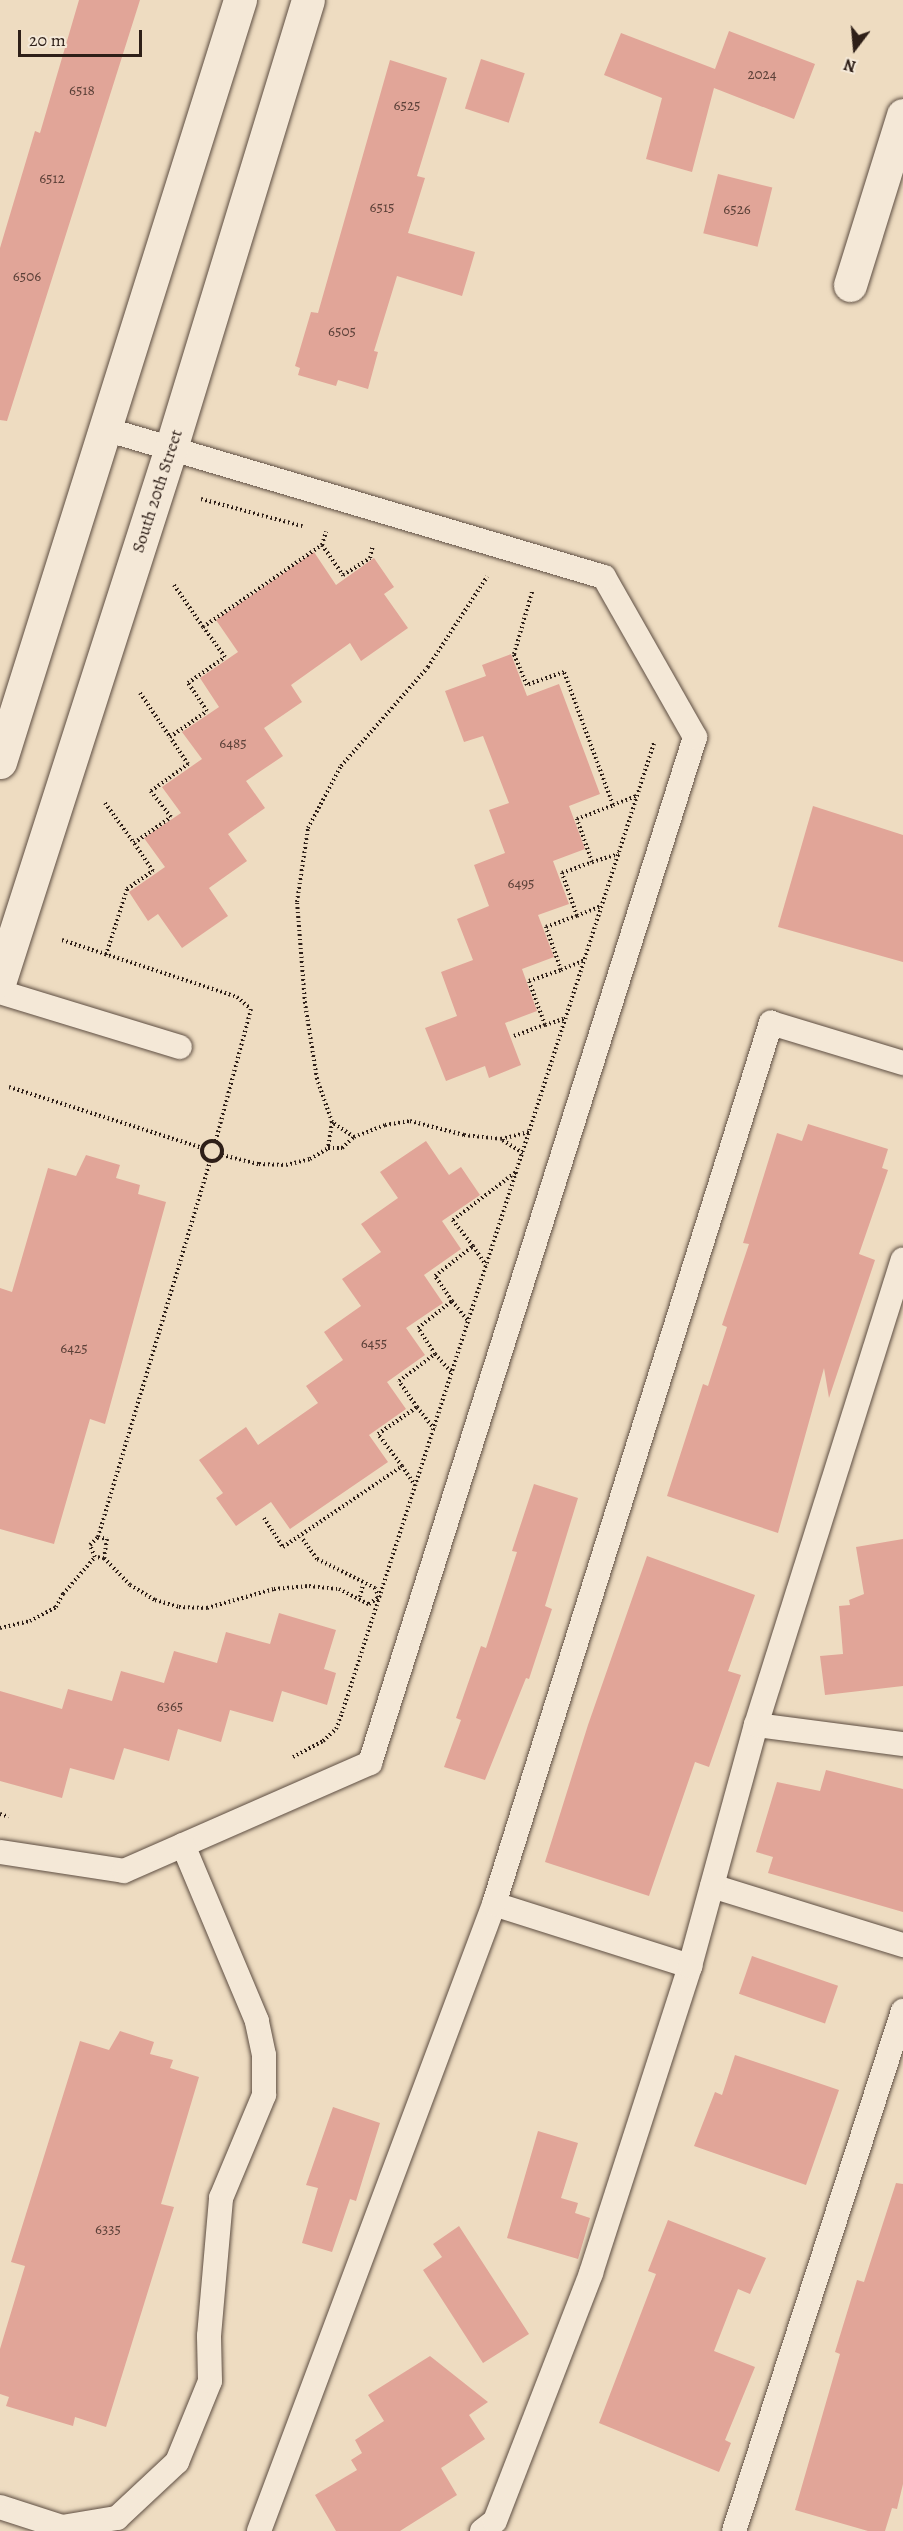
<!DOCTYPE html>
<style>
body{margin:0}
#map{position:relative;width:903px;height:2531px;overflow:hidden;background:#eedcc1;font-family:Alegreya,serif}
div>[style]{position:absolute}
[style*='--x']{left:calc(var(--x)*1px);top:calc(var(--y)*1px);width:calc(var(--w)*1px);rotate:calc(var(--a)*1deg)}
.building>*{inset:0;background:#e1a598;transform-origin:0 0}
.path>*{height:4px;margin-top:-2px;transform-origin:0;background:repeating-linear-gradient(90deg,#2e1f18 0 1.5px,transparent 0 4.5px)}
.path>.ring{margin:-2px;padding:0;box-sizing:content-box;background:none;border:4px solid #2e1f18;border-radius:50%}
.roads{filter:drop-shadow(0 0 2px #5e4e42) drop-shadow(0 0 2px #5e4e42)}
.lane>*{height:24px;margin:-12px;padding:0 12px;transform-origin:12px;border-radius:12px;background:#f4e8d7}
.street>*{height:33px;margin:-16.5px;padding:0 16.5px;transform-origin:16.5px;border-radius:16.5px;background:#f4e8d7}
.secondary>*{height:33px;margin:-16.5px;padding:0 16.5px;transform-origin:16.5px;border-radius:16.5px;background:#f4e8d7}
span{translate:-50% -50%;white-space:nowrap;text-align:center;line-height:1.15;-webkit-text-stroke:4.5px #f4e8d7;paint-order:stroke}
.number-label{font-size:15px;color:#5b4038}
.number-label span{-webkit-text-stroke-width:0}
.street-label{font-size:18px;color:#2e1f18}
.north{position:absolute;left:825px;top:18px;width:60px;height:60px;-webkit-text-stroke:4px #f4e8d7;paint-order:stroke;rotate:196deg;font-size:16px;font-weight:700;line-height:24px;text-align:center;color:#2e1f18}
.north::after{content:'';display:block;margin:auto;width:21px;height:27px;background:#2e1f18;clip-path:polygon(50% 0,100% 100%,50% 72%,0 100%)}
.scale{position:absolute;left:18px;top:30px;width:124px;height:27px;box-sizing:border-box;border:3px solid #2e1f18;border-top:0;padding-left:8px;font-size:18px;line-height:21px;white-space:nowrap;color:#2e1f18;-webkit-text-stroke:4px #f4e8d7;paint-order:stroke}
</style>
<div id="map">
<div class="building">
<div style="clip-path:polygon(79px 0,140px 0,7px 421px,0 420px,0 248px,35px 131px,40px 133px)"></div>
<div style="clip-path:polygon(729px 31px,815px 64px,794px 119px,714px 88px,692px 172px,646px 159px,662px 98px,604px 75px,621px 33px,715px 69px)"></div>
<div style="left:481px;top:59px;width:46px;height:52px;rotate:18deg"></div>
<div style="clip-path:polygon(390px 60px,447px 78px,417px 176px,425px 178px,408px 233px,475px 252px,462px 296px,397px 276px,374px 351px,378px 352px,368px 389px,338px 380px,336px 386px,298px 375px,300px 368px,295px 366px,311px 312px,318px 313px)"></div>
<div style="left:718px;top:174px;width:56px;height:61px;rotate:14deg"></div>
<div style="clip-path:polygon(314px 552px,336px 585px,374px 558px,394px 587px,384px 594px,408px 628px,361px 661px,350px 643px,291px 685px,302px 702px,264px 728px,283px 756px,246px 781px,265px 808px,228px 834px,247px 861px,209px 888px,228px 916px,182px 948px,158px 914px,148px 921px,129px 892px,165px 867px,144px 838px,181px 813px,162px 787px,202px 759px,182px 732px,219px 707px,200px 678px,238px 652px,216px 620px)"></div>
<div style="clip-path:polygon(511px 654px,527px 696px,559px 684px,600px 794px,569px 806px,585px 849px,553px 861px,569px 904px,538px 915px,554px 957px,522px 969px,537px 1011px,505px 1023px,521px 1065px,489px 1078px,485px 1066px,446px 1081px,425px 1028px,457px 1016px,441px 972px,473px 960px,457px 919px,489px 906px,474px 865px,505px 853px,489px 810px,509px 803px,483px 736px,464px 742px,445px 691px,486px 676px,482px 665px)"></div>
<div style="clip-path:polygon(813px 806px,903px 835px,903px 962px,778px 927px)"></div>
<div style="clip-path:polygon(808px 1124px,888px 1149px,882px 1168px,888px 1170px,859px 1254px,875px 1260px,829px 1398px,824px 1368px,778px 1533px,667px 1496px,703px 1384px,708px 1386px,727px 1327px,722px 1325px,749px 1244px,743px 1243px,777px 1133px,802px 1141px)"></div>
<div style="clip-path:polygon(426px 1141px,449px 1175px,461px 1167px,480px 1195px,442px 1221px,461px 1249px,424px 1275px,443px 1303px,406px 1328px,425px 1355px,387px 1382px,406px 1409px,369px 1435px,388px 1462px,290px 1529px,271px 1502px,236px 1526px,216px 1498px,223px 1493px,199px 1460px,246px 1427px,258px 1445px,318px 1403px,306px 1386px,343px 1360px,324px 1332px,361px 1306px,342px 1279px,381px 1252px,361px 1224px,398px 1198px,380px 1172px)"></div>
<div style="clip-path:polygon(86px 1155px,120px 1165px,116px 1178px,140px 1185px,138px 1194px,166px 1202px,105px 1424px,90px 1419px,54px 1544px,0 1529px,0 1288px,12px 1292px,48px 1168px,76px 1176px)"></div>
<div style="clip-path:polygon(534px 1484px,578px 1498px,545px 1606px,552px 1609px,529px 1679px,526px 1678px,485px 1780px,444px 1767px,461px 1720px,456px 1718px,481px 1646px,486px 1648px,517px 1552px,512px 1551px)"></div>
<div style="clip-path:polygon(903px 1539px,903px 1686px,825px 1695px,820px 1656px,843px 1654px,839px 1606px,850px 1605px,849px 1600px,864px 1594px,856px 1547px)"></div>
<div style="clip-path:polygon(647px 1556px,755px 1595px,728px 1671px,741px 1675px,709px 1767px,695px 1762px,649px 1896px,545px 1862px,588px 1725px)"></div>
<div style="clip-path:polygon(279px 1613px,336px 1630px,324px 1669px,336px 1673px,327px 1705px,282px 1691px,273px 1722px,230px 1710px,221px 1742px,178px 1729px,169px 1761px,124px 1748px,114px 1780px,70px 1768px,62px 1798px,0 1781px,0 1691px,62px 1709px,68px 1689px,112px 1701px,121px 1671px,164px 1683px,174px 1651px,217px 1663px,226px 1632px,270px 1644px)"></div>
<div style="clip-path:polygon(826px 1770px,903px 1789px,903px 1912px,768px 1873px,773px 1857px,756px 1852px,777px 1782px,820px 1791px)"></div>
<div style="left:752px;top:1956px;width:91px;height:40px;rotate:19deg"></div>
<div style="clip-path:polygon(120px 2031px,154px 2042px,150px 2054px,173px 2060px,170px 2068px,199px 2077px,161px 2204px,174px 2207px,106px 2427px,75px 2417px,73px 2426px,6px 2406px,9px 2397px,0 2394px,0 2349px,25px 2266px,11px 2262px,80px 2041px,109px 2050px)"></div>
<div style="clip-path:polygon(735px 2055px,839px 2090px,806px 2185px,694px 2146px,715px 2092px,722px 2095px)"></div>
<div style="clip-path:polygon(333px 2107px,380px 2123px,356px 2201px,350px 2199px,332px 2252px,302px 2243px,318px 2188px,306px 2185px)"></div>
<div style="clip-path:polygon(538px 2131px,578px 2143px,561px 2198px,578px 2203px,575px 2213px,590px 2218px,578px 2259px,507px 2238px)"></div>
<div style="clip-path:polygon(896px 2183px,903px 2184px,903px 2484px,897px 2509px,892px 2508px,885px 2531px,868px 2531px,795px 2510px,840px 2354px,835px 2352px,857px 2280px,864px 2282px)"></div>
<div style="clip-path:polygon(668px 2220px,766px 2258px,750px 2294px,738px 2289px,714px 2351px,755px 2367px,725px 2440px,731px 2443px,719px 2472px,599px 2423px,656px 2274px,648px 2271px)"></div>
<div style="clip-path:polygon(459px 2226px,529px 2334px,483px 2363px,423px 2270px,442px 2257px,433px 2244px)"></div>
<div style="clip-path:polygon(430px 2356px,488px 2402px,469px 2415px,485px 2439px,441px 2468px,457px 2495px,400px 2531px,336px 2531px,315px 2495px,357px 2470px,351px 2460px,362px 2453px,355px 2440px,384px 2421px,368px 2395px)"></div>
</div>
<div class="path">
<div style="--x:201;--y:499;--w:105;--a:15"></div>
<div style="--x:322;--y:545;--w:14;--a:-73"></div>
<div style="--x:174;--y:585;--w:51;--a:55.4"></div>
<div style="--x:140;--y:693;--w:53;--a:55.7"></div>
<div style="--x:105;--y:803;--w:49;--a:54.1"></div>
<div style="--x:613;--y:805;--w:26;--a:-21"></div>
<div style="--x:592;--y:862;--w:28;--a:-17"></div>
<div style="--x:577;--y:916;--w:26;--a:-23"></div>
<div style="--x:62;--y:940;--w:184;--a:18"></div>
<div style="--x:237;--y:997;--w:18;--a:41"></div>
<div style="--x:251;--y:1009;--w:136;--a:105"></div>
<div style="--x:106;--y:955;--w:69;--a:-72.3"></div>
<div style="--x:127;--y:889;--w:32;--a:-35"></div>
<div style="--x:153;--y:871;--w:34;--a:-124"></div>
<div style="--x:134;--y:843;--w:45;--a:-35.1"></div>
<div style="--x:171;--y:817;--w:33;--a:-128"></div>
<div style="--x:151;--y:791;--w:46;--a:-36.1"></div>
<div style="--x:188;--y:764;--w:32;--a:-124"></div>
<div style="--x:170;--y:737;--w:45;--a:-35.1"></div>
<div style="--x:207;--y:711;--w:34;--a:-124"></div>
<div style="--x:188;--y:683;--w:45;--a:-35.1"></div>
<div style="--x:225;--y:657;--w:37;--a:-126"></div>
<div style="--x:203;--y:627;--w:145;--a:-34.6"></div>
<div style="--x:322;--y:545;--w:37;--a:55"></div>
<div style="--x:343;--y:575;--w:32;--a:-32"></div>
<div style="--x:370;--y:558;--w:13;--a:-77"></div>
<div style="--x:561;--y:970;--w:26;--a:-23"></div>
<div style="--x:545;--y:1025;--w:22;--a:-18"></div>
<div style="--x:514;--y:1036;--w:33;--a:-20"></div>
<div style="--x:545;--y:1025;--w:47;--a:-110"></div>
<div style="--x:529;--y:981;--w:34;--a:-19"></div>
<div style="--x:561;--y:970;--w:46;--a:-109.2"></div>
<div style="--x:546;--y:927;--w:33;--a:-20"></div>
<div style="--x:577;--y:916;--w:46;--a:-109.2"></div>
<div style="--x:562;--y:873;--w:32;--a:-20"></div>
<div style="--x:592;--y:862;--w:46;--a:-109.2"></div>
<div style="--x:577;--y:819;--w:39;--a:-21"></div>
<div style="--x:613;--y:805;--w:142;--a:-110.2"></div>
<div style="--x:564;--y:672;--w:39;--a:161"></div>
<div style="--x:527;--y:685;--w:34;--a:-113"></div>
<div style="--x:514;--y:654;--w:65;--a:-73.8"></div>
<div style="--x:9;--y:1087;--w:202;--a:17.5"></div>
<div style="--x:332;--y:1122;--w:46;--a:-109.2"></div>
<div style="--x:317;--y:1079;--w:77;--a:-99"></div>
<div style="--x:305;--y:1003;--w:101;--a:-94.5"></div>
<div style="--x:297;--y:902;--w:75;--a:-81.5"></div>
<div style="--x:308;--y:828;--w:70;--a:-62"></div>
<div style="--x:341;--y:766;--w:132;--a:-48.7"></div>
<div style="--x:428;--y:667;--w:108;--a:-56.8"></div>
<div style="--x:354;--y:1137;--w:27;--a:-146"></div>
<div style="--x:332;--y:1122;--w:26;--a:99"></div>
<div style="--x:328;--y:1148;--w:14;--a:0"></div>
<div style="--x:342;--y:1148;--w:16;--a:-43"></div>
<div style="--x:354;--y:1137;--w:33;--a:-21"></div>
<div style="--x:385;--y:1125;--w:25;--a:-9"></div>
<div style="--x:410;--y:1121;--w:56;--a:14.5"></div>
<div style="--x:464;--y:1135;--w:37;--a:6"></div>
<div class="ring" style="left:202px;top:1141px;width:16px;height:16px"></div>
<div style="--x:523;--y:1153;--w:26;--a:-148"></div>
<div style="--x:501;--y:1139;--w:29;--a:-14"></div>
<div style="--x:222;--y:1155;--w:38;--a:14"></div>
<div style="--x:259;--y:1164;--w:27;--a:2"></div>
<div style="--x:286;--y:1165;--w:25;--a:-14"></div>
<div style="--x:310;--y:1159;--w:21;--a:-31"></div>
<div style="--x:473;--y:1246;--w:23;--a:56"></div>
<div style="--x:452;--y:1301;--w:26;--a:51"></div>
<div style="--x:435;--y:1354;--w:25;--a:48"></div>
<div style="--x:417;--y:1407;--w:28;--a:52"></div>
<div style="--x:402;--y:1466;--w:23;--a:56"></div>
<div style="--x:264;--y:1518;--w:35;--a:57"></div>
<div style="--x:283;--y:1547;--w:144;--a:-34.2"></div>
<div style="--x:402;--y:1466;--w:40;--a:-127"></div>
<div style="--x:378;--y:1434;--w:47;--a:-34.7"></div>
<div style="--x:417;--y:1407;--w:32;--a:-125"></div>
<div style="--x:399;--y:1381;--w:45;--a:-36.9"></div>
<div style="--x:435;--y:1354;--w:31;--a:-123"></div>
<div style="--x:418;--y:1328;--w:43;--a:-38.5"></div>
<div style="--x:452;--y:1301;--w:30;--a:-124"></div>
<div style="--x:435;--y:1276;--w:48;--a:-38.3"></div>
<div style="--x:473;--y:1246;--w:33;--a:-128"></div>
<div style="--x:453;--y:1220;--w:79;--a:-37.3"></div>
<div style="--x:98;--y:1537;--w:392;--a:-73.4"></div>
<div style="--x:98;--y:1537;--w:9;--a:13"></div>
<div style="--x:107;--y:1539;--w:19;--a:99"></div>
<div style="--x:104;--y:1558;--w:9;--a:-174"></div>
<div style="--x:95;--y:1557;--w:13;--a:-113"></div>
<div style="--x:90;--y:1545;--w:11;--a:-45"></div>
<div style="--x:104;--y:1558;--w:37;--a:46"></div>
<div style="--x:130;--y:1585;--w:29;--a:31"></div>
<div style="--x:155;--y:1600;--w:25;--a:16"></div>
<div style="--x:179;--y:1607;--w:28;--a:2"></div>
<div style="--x:207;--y:1608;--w:70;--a:-15.8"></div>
<div style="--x:274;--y:1589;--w:35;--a:-5"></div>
<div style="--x:309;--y:1586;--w:30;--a:6"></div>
<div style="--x:339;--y:1589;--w:34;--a:27"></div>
<div style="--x:369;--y:1604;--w:12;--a:-35"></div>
<div style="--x:379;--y:1597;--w:10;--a:-114"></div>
<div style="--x:375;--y:1588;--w:65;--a:-153.4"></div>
<div style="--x:317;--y:1559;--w:27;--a:-126"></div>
<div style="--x:360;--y:1597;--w:12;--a:-76"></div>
<div style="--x:0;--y:1628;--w:31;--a:-13"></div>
<div style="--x:30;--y:1621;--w:30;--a:-28"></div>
<div style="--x:56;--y:1607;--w:15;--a:-62"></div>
<div style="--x:63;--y:1594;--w:49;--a:-49.1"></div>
<div style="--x:293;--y:1757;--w:34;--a:-28"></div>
<div style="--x:323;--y:1741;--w:18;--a:-43"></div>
<div style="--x:336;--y:1729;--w:17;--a:-69"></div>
<div style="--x:342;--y:1713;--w:1019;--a:-72.17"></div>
<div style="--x:0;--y:1814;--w:9;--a:18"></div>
</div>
<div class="roads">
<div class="lane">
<div style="--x:0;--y:992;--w:188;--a:17"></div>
<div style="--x:756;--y:1725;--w:148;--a:7.4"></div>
<div style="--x:0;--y:1852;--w:125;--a:8.7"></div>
<div style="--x:124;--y:1871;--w:269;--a:-23.7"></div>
<div style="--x:370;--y:1763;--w:1076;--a:-72.42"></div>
<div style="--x:695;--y:737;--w:184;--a:-119.6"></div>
<div style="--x:604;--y:577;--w:520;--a:-163.48"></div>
<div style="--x:712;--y:1886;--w:200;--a:17.2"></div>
<div style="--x:494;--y:1904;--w:206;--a:17.6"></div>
<div style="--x:0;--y:2507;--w:65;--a:17.9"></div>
<div style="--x:62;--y:2527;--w:56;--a:-9.3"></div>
<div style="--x:117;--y:2518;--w:82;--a:-43"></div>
<div style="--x:177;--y:2462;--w:87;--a:-67.8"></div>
<div style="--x:210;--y:2381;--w:45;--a:-91.3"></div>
<div style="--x:209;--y:2336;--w:139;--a:-85"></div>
<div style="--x:221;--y:2198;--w:112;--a:-67.3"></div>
<div style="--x:264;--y:2095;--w:40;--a:-90"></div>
<div style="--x:264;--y:2055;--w:35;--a:-102"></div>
<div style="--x:257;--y:2021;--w:191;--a:-112.8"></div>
<div style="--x:259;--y:2531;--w:670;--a:-69.45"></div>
<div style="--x:494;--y:1904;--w:924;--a:-72.55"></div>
<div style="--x:771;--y:1023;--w:138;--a:16.9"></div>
<div style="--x:482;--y:2531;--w:16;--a:-38"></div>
<div style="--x:495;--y:2521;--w:266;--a:-68.8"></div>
<div style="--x:591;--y:2273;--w:323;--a:-72.1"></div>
<div style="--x:690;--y:1966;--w:250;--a:-74.7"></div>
<div style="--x:756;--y:1725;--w:488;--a:-72.5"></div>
<div style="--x:734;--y:2531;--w:547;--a:-72"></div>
</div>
<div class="street">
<div style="--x:850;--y:285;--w:178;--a:-72.7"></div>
</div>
<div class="secondary">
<div style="--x:0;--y:762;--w:799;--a:-72.52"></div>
<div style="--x:0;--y:980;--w:559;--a:-72.18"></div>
<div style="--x:171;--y:448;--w:468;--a:-73"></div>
</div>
</div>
<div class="number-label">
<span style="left:762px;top:75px">2024</span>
<span style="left:82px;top:91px">6518</span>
<span style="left:407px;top:106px">6525</span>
<span style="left:52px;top:179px">6512</span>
<span style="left:382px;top:208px">6515</span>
<span style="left:737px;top:210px">6526</span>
<span style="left:27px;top:277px">6506</span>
<span style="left:342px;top:332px">6505</span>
<span style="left:233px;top:744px">6485</span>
<span style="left:521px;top:884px">6495</span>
<span style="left:374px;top:1344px">6455</span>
<span style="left:74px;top:1349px">6425</span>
<span style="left:170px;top:1707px">6365</span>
<span style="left:108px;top:2230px">6335</span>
</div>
<div class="street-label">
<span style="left:157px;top:491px;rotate:-72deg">South 20th Street</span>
</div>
<div class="north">N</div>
<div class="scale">20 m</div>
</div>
